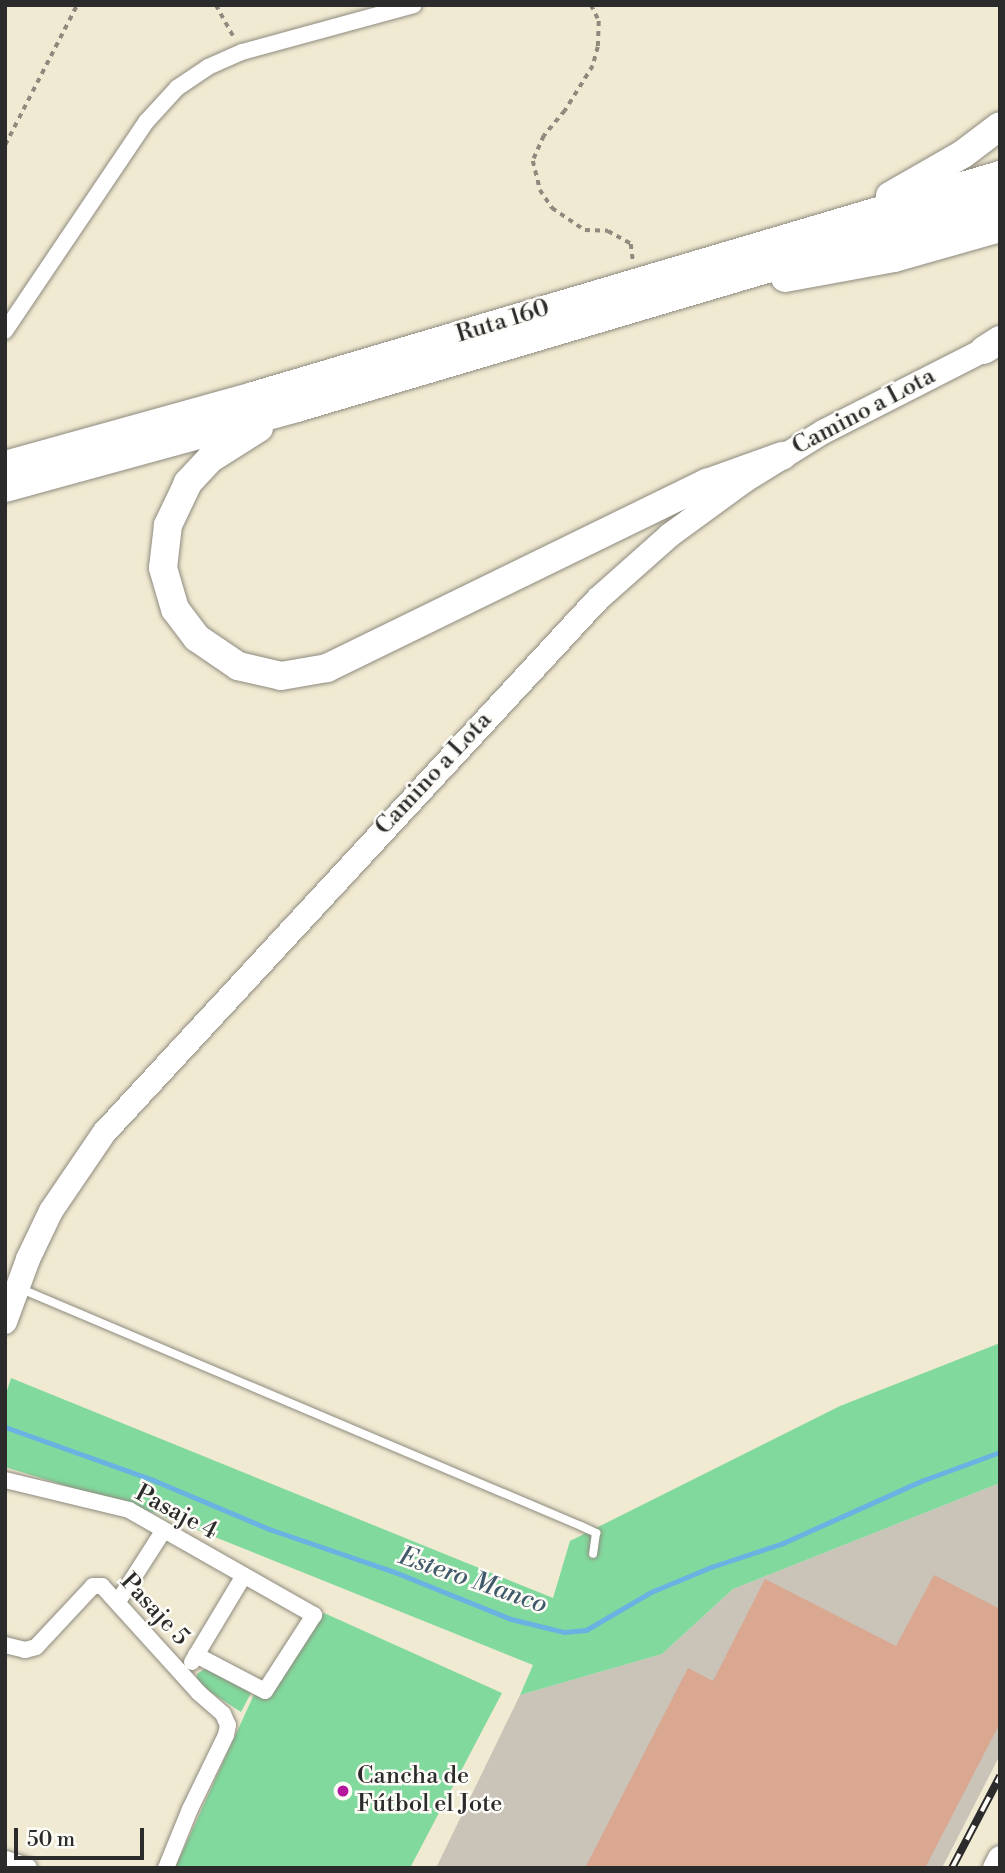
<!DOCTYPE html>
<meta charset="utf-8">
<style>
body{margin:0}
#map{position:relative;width:1005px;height:1873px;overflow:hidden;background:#f1ead2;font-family:"Libre Bodoni",serif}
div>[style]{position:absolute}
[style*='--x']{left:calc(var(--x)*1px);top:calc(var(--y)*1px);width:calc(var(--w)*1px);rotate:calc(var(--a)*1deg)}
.industrial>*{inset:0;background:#c9c3b8}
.green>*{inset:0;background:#82d99e}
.stream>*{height:5px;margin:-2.5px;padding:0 2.5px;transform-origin:2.5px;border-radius:2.5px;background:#6ab2e1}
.building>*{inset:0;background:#daa791}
.path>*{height:3.5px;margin-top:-1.75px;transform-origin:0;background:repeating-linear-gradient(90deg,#8e8a7e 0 5px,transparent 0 10px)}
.roads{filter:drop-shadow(0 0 2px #8e8a7e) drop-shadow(0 0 2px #8e8a7e)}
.lane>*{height:8px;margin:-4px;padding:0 4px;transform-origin:4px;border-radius:4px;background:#fff}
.street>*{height:16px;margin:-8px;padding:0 8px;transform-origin:8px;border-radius:8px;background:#fff}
.secondary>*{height:21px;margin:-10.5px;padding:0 10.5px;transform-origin:10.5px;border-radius:10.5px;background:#fff}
.primary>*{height:24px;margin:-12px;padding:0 12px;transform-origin:12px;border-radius:12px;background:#fff}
.highway>*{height:28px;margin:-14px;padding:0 14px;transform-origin:14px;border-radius:14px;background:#fff}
.rail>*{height:8px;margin-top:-4px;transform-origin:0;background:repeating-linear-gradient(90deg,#fdfcf7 0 16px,#2b2b2b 0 32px);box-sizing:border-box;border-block:2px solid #2b2b2b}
.dots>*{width:19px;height:19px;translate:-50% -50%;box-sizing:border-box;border:4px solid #fdfcf7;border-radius:50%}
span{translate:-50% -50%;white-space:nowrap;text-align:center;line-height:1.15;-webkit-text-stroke:5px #fdfcf7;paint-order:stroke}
.street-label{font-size:24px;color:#2b2b2b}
.poi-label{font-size:24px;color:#2b2b2b}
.left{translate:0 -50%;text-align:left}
.water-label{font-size:26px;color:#415a6b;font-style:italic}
.frame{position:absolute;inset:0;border:7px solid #2b2b2b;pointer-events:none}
.scale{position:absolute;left:14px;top:1828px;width:130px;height:32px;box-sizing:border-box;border:4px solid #2b2b2b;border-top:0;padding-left:9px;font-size:21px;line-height:24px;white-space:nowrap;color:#2b2b2b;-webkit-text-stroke:5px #fdfcf7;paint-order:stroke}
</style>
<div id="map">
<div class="industrial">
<div style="clip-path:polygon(1000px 1483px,1000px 1755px,942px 1868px,436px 1868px,520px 1695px,662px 1654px,733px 1589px)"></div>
</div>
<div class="green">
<div style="clip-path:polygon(1000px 1343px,1000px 1483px,733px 1589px,662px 1654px,520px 1695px,533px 1665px,155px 1513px,5px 1467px,5px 1397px,11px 1378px,553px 1598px,570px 1541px,840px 1406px)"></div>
<div style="clip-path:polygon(324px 1613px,502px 1693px,410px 1868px,175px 1868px,256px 1690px,267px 1696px)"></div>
<div style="clip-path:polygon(206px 1668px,251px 1693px,241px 1712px,198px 1684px,197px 1674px)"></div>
</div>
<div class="stream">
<div style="--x:5;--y:1427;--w:157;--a:19.7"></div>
<div style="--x:153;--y:1480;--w:126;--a:22.9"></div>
<div style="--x:269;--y:1529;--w:130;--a:18.9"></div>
<div style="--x:392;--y:1571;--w:128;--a:22"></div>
<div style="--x:511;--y:1619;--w:55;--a:13.8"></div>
<div style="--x:564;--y:1632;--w:22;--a:-5"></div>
<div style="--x:586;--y:1630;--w:75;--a:-30.3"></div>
<div style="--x:651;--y:1592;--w:65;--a:-22.6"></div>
<div style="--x:711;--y:1567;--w:76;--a:-18.4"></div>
<div style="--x:783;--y:1543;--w:151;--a:-24.2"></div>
<div style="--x:921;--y:1481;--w:84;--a:-20.2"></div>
</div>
<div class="building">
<div style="clip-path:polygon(934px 1575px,1000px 1609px,1000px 1723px,925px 1868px,585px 1868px,688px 1668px,713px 1681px,765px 1579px,896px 1646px)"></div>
</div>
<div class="path">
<div style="--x:216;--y:5;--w:38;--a:61"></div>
<div style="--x:591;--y:5;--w:18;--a:63"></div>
<div style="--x:599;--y:21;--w:26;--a:92"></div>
<div style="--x:598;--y:47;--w:20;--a:105"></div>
<div style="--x:593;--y:66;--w:53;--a:121.9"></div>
<div style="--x:565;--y:111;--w:33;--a:130"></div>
<div style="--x:544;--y:136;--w:27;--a:114"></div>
<div style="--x:533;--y:161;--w:30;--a:76"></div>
<div style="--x:540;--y:190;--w:22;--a:56"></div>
<div style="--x:552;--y:208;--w:40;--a:34"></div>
<div style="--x:585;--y:230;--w:23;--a:2"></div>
<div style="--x:608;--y:231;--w:26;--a:29"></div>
<div style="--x:631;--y:244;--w:16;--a:83"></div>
<div style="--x:5;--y:145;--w:157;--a:-62.8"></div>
</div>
<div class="roads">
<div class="lane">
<div style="--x:19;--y:1288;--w:610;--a:22.95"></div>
<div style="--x:581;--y:1526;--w:17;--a:25"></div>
<div style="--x:596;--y:1533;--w:21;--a:98"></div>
</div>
<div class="street">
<div style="--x:5;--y:331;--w:252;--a:-56"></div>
<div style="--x:146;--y:122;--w:46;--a:-47.6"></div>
<div style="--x:177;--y:88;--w:37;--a:-34"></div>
<div style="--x:208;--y:67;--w:37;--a:-24"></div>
<div style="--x:242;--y:52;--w:178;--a:-15.3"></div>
<div style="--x:5;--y:1480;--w:128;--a:13.6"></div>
<div style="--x:129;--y:1510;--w:213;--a:29.6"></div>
<div style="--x:314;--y:1615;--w:90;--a:122.8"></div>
<div style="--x:265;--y:1691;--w:78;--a:-152.4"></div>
<div style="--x:119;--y:1600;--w:83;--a:-57.3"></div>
<div style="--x:5;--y:1645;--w:21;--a:14"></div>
<div style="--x:25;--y:1650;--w:11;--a:-15"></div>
<div style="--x:36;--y:1647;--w:83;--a:-46.9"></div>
<div style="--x:93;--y:1586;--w:9;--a:0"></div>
<div style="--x:102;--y:1586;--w:144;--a:47.8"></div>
<div style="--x:199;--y:1693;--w:32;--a:41"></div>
<div style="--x:223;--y:1714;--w:12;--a:66"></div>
<div style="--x:228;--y:1725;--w:10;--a:101"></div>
<div style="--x:226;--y:1735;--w:82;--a:115.9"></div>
<div style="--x:190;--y:1809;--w:64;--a:112.1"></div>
<div style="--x:192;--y:1662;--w:99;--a:-59"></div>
</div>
<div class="secondary">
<div style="--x:5;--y:1861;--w:22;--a:18"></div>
</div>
<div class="primary">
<div style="--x:5;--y:1322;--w:67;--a:-69.9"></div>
<div style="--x:28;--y:1259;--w:53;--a:-64.4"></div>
<div style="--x:51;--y:1211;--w:94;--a:-55.8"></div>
<div style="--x:104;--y:1133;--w:727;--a:-47.23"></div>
<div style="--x:598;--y:599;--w:96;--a:-41.6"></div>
<div style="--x:670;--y:535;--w:92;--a:-36.1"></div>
<div style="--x:744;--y:481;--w:93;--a:-31.8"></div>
<div style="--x:823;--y:432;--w:181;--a:-27"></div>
<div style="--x:995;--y:1868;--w:11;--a:-63"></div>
</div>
<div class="highway">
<div style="--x:890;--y:196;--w:84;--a:-29.9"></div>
<div style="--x:963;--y:154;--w:46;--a:-37.1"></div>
<div style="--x:785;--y:278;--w:111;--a:-10.4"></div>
<div style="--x:894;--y:258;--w:110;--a:-15.8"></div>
<div style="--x:984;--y:350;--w:19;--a:-32"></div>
<div style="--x:259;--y:428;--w:58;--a:147.7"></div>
<div style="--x:210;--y:459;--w:33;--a:133"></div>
<div style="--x:188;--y:483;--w:47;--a:115.5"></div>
<div style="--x:168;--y:525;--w:43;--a:96.6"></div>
<div style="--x:163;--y:568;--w:43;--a:73.7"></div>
<div style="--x:175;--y:609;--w:36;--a:53"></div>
<div style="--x:197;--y:638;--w:50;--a:34.3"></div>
<div style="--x:238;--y:666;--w:44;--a:13.1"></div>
<div style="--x:281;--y:676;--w:47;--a:-9.9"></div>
<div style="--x:327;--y:668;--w:423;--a:-26"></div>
<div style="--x:707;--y:483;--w:80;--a:-19.8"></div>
<div style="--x:5;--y:465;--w:257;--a:-15.5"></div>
<div style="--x:253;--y:396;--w:779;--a:-16.48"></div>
<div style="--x:5;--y:488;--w:303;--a:-15.3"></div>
<div style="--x:297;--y:408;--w:733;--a:-16.48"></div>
</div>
</div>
<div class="rail">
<div style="--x:952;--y:1868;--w:104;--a:-62.4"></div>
</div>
<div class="dots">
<div style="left:343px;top:1791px;background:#b5179e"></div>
</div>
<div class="street-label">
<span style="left:503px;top:322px;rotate:-17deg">Ruta 160</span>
<span style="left:864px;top:412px;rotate:-28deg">Camino a Lota</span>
<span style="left:434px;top:774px;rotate:-47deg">Camino a Lota</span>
<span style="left:176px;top:1513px;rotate:28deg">Pasaje 4</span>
<span style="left:154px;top:1610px;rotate:47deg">Pasaje 5</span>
</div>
<div class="poi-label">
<span class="left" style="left:357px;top:1791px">Cancha de<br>Fútbol el Jote</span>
</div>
<div class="water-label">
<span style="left:473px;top:1581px;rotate:19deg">Estero Manco</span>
</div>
<div class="frame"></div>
<div class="scale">50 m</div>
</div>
